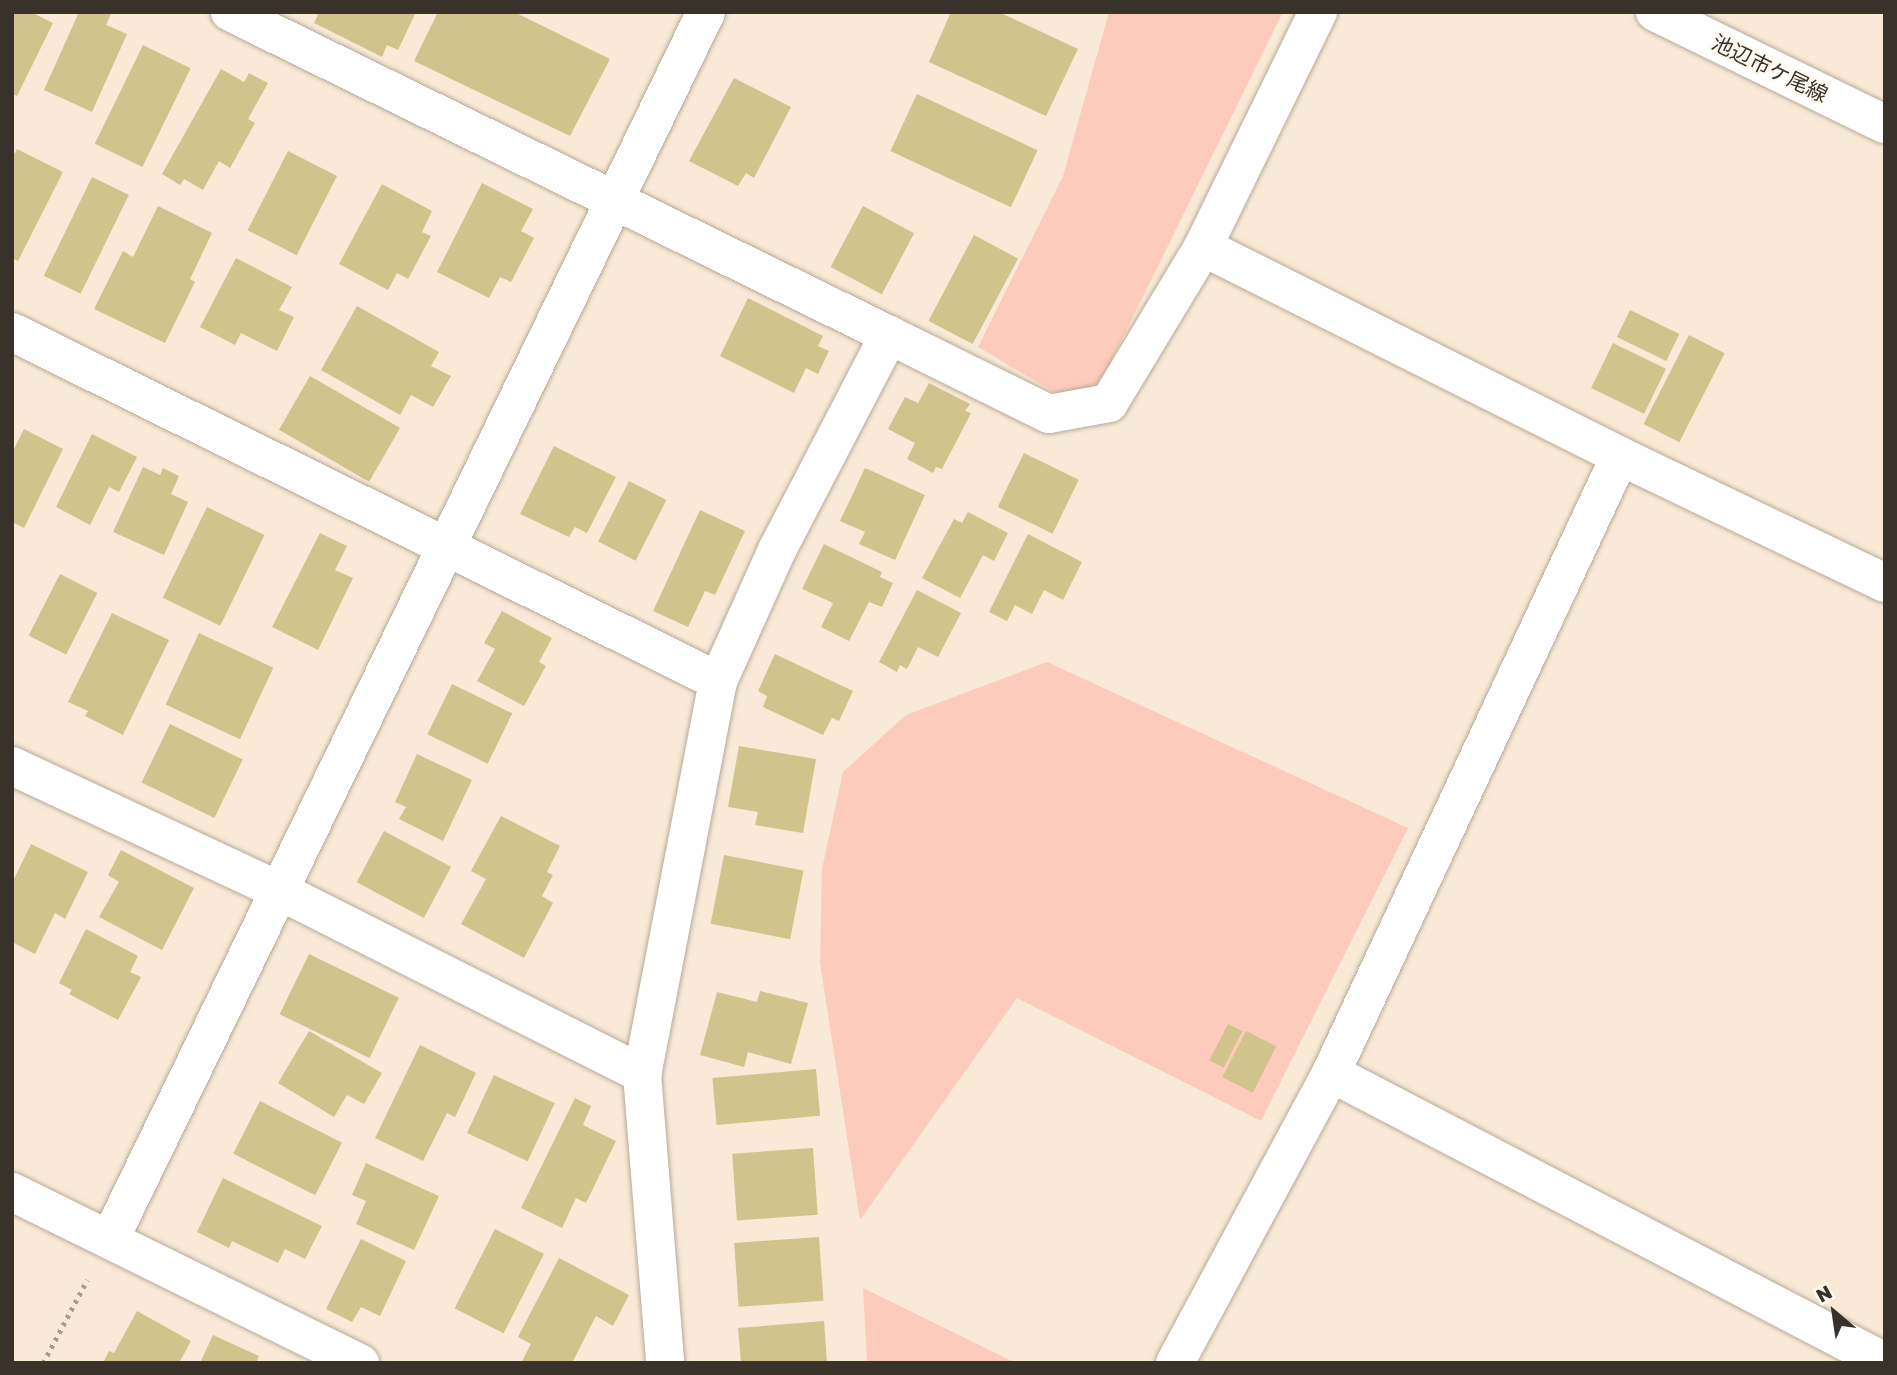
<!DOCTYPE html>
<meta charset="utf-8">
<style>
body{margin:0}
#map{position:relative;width:1897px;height:1375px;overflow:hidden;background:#f8ead7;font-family:"Golos Text","Noto Sans JP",sans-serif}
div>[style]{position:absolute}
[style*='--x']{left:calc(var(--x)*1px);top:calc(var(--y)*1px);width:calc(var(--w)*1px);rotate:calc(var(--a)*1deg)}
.green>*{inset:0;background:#fdcbbb}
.building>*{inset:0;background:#d1c38c;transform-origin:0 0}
.path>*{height:4.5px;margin-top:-2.25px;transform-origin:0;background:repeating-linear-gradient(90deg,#a79d8f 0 3.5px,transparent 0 8.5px)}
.roads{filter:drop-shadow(0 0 2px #b7aa98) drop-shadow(0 0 2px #b7aa98)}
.minor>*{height:38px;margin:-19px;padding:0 19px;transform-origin:19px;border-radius:19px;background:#fff}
span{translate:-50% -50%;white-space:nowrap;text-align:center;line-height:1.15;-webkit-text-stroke:5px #fff9f1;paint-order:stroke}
.street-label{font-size:21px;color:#38322b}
.frame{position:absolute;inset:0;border:14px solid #38322b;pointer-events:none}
.north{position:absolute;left:1799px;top:1277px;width:70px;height:70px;-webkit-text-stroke:5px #fff9f1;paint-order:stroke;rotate:331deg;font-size:19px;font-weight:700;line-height:28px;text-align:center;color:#38322b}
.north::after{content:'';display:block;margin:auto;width:24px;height:32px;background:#38322b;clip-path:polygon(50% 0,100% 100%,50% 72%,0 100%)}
</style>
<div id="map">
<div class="green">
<div style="clip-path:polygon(1109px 12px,1283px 12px,1099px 386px,1062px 397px,978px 347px,1063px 176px)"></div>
<div style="clip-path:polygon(1047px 662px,1408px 828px,1261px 1121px,1017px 998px,860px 1220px,820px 963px,822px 869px,843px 772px,906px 715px)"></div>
<div style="clip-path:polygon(863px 1288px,1016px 1363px,867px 1363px)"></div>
</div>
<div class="building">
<div style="clip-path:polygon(12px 12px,31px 12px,53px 23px,17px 96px,12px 94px)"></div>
<div style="clip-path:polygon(79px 12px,112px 12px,106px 25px,127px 34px,92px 112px,44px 90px)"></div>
<div style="clip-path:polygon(312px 12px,416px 12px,398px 50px,387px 45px,382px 57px,314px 23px,318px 15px)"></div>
<div style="clip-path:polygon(438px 12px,514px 12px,610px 59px,570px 136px,414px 61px)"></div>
<div style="clip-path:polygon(951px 12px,999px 12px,1078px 49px,1046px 116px,929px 62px)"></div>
<div style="left:143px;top:45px;width:53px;height:110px;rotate:26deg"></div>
<div style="clip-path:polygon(221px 69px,244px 82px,249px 73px,268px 83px,248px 119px,255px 123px,230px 168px,219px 161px,203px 190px,184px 179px,180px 185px,162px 174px)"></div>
<div style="clip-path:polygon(734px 78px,791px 107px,754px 178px,746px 173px,738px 186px,689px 161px)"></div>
<div style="left:917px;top:94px;width:133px;height:63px;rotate:25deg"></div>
<div style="clip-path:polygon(17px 149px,63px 172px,18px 261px,12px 258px,12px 158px)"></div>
<div style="left:288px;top:151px;width:55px;height:89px;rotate:27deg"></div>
<div style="left:92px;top:177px;width:41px;height:110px;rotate:26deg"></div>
<div style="clip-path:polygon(482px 183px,533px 209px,521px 231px,534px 238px,511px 282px,500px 277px,489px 298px,437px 272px)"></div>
<div style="clip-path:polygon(382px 184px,432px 211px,422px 232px,431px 236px,408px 279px,397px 273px,388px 290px,339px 264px)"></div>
<div style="clip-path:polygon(158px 206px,212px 233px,190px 279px,195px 282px,165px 343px,94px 309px,123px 251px,133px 257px)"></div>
<div style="left:863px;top:206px;width:58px;height:69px;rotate:28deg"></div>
<div style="left:974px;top:235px;width:50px;height:97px;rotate:28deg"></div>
<div style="clip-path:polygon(236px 258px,292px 287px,279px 310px,294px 317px,277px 351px,241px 333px,235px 345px,200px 327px)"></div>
<div style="clip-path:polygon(748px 298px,823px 336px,818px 346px,829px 351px,818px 374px,806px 368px,794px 393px,720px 356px)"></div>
<div style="clip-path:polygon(357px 306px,439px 352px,431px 366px,451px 376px,433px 407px,411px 395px,400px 415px,321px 370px)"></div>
<div style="left:1630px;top:310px;width:55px;height:30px;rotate:26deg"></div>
<div style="left:1689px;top:335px;width:40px;height:100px;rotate:27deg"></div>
<div style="left:1613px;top:343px;width:59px;height:50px;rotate:26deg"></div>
<div style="left:310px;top:376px;width:104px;height:62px;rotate:30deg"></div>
<div style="clip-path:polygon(929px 383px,970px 404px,965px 411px,971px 413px,942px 469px,936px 467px,933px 473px,907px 459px,915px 443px,888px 429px,905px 397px,918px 403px)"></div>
<div style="clip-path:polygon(24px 429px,63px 449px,24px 528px,12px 522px,12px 453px)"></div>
<div style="clip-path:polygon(92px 434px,137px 457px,119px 492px,109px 487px,90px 525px,56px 507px)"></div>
<div style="clip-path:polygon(554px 446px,616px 477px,587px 533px,575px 527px,569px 537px,520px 514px)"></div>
<div style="left:1024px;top:453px;width:61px;height:60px;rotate:26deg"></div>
<div style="clip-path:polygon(143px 467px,160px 475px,163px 468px,179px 476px,171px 494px,188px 502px,164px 555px,113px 532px)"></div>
<div style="clip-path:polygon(865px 468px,925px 495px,895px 560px,859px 544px,865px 532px,840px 521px)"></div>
<div style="left:629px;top:481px;width:42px;height:68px;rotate:27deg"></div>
<div style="left:207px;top:507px;width:64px;height:101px;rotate:26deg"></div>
<div style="clip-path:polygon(700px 510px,745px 531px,715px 595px,705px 591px,688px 627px,653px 611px)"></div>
<div style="clip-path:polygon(968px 512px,1008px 533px,994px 561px,983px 555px,960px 598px,922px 578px,954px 519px,962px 523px)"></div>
<div style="clip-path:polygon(320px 533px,347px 546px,335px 570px,353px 578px,318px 650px,272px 627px)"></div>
<div style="clip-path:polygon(1028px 534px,1082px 562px,1063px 600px,1044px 590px,1032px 614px,1015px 605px,1007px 621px,989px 612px)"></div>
<div style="clip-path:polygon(824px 544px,882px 572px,880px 577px,893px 583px,882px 607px,869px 602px,849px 641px,821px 627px,833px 603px,802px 589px)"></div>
<div style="left:60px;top:574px;width:42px;height:69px;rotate:27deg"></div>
<div style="clip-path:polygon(917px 590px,961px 613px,938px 657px,918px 647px,907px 669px,900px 665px,897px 672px,879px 662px)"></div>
<div style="clip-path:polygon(502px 611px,552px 638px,539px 662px,546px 666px,524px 706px,477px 681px,495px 649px,484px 643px)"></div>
<div style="clip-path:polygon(112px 613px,169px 640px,123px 735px,85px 716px,88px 711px,68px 702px)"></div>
<div style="left:199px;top:633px;width:82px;height:79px;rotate:25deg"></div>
<div style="clip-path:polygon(775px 654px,853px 691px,839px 721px,832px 718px,823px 735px,763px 707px,767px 696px,758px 691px)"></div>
<div style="left:452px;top:684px;width:67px;height:56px;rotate:26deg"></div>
<div style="left:170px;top:724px;width:81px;height:65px;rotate:26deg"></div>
<div style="clip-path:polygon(739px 746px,816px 759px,803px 833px,755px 825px,758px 812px,728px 807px)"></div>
<div style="clip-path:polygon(417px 754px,472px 780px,443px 841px,399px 819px,406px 807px,395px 802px)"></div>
<div style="clip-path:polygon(501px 816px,560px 846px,547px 872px,553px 875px,542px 896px,553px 903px,524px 958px,461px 924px,486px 879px,471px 871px)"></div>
<div style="left:384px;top:831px;width:76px;height:58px;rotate:28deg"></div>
<div style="clip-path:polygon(31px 844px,88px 872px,65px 919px,55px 913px,35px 954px,12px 942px,12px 883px)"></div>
<div style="clip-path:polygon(121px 850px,194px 888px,162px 950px,99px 917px,119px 882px,108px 875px)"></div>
<div style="left:724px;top:855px;width:81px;height:70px;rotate:11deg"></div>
<div style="clip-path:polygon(86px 929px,138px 956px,130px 972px,141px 977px,118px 1020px,69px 994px,72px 990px,59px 983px)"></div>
<div style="left:309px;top:954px;width:100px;height:67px;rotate:26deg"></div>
<div style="clip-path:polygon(760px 991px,808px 1003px,791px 1064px,748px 1052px,744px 1067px,700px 1055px,717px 992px,757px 1002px)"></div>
<div style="left:1228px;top:1024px;width:16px;height:41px;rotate:27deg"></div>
<div style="clip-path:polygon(309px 1031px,382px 1073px,364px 1104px,347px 1095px,334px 1117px,278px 1083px)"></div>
<div style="left:1246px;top:1031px;width:34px;height:52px;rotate:27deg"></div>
<div style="clip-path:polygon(420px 1045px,476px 1073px,455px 1117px,447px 1113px,423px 1161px,375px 1138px)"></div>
<div style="left:816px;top:1069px;width:47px;height:104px;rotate:85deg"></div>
<div style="left:494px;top:1075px;width:67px;height:64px;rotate:25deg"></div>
<div style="clip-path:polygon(575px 1098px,591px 1106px,583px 1125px,616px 1141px,586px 1203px,576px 1198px,562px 1228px,521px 1208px)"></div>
<div style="left:260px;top:1101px;width:92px;height:59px;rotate:27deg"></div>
<div style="left:813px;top:1148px;width:67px;height:81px;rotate:86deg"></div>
<div style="clip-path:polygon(366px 1163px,439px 1196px,414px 1250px,356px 1224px,366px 1201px,352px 1195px)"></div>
<div style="clip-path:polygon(223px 1178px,322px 1226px,305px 1259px,285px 1249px,278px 1263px,232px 1241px,229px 1248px,197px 1232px)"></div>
<div style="left:495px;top:1229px;width:55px;height:89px;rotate:27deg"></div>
<div style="left:819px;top:1237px;width:64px;height:85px;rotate:86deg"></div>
<div style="clip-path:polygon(361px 1239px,406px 1261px,380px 1316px,361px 1307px,352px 1322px,326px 1309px)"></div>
<div style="clip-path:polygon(559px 1258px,629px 1295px,613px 1326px,596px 1316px,572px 1363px,521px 1363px,531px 1344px,518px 1337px)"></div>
<div style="clip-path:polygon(137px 1311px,191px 1341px,179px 1363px,103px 1363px,109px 1351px,114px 1353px)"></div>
<div style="clip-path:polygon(824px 1321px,827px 1363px,741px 1363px,738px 1328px)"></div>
<div style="clip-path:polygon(213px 1335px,259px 1356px,256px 1363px,200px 1363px)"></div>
</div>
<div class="path">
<div style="--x:43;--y:1363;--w:94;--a:-62.1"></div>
</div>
<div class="roads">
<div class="minor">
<div style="--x:230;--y:12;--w:734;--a:26.11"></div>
<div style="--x:889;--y:335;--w:242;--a:117.5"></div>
<div style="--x:777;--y:550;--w:144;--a:114.2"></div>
<div style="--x:718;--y:681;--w:400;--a:100.9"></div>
<div style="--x:642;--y:1074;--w:290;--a:85.4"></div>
<div style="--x:1318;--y:12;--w:262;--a:116.1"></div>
<div style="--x:1203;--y:247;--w:466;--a:26.6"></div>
<div style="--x:1620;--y:456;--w:294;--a:25.6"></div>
<div style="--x:1655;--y:12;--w:256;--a:26"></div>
<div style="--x:12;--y:332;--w:788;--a:26.3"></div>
<div style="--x:889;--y:335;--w:178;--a:26.3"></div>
<div style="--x:1049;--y:414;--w:61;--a:-10.4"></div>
<div style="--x:1109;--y:403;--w:182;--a:-58.9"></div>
<div style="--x:12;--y:766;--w:296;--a:25"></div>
<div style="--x:280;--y:891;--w:406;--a:26.8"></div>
<div style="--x:1331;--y:1073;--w:625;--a:27.55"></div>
<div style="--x:12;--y:1192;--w:388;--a:26.2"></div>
<div style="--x:110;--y:1239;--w:1364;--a:-64.09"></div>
<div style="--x:1175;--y:1363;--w:329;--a:-61.7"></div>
<div style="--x:1331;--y:1073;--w:681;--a:-64.9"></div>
</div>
</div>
<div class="street-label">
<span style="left:1770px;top:68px;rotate:26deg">池辺市ケ尾線</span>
</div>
<div class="frame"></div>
<div class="north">N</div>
</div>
